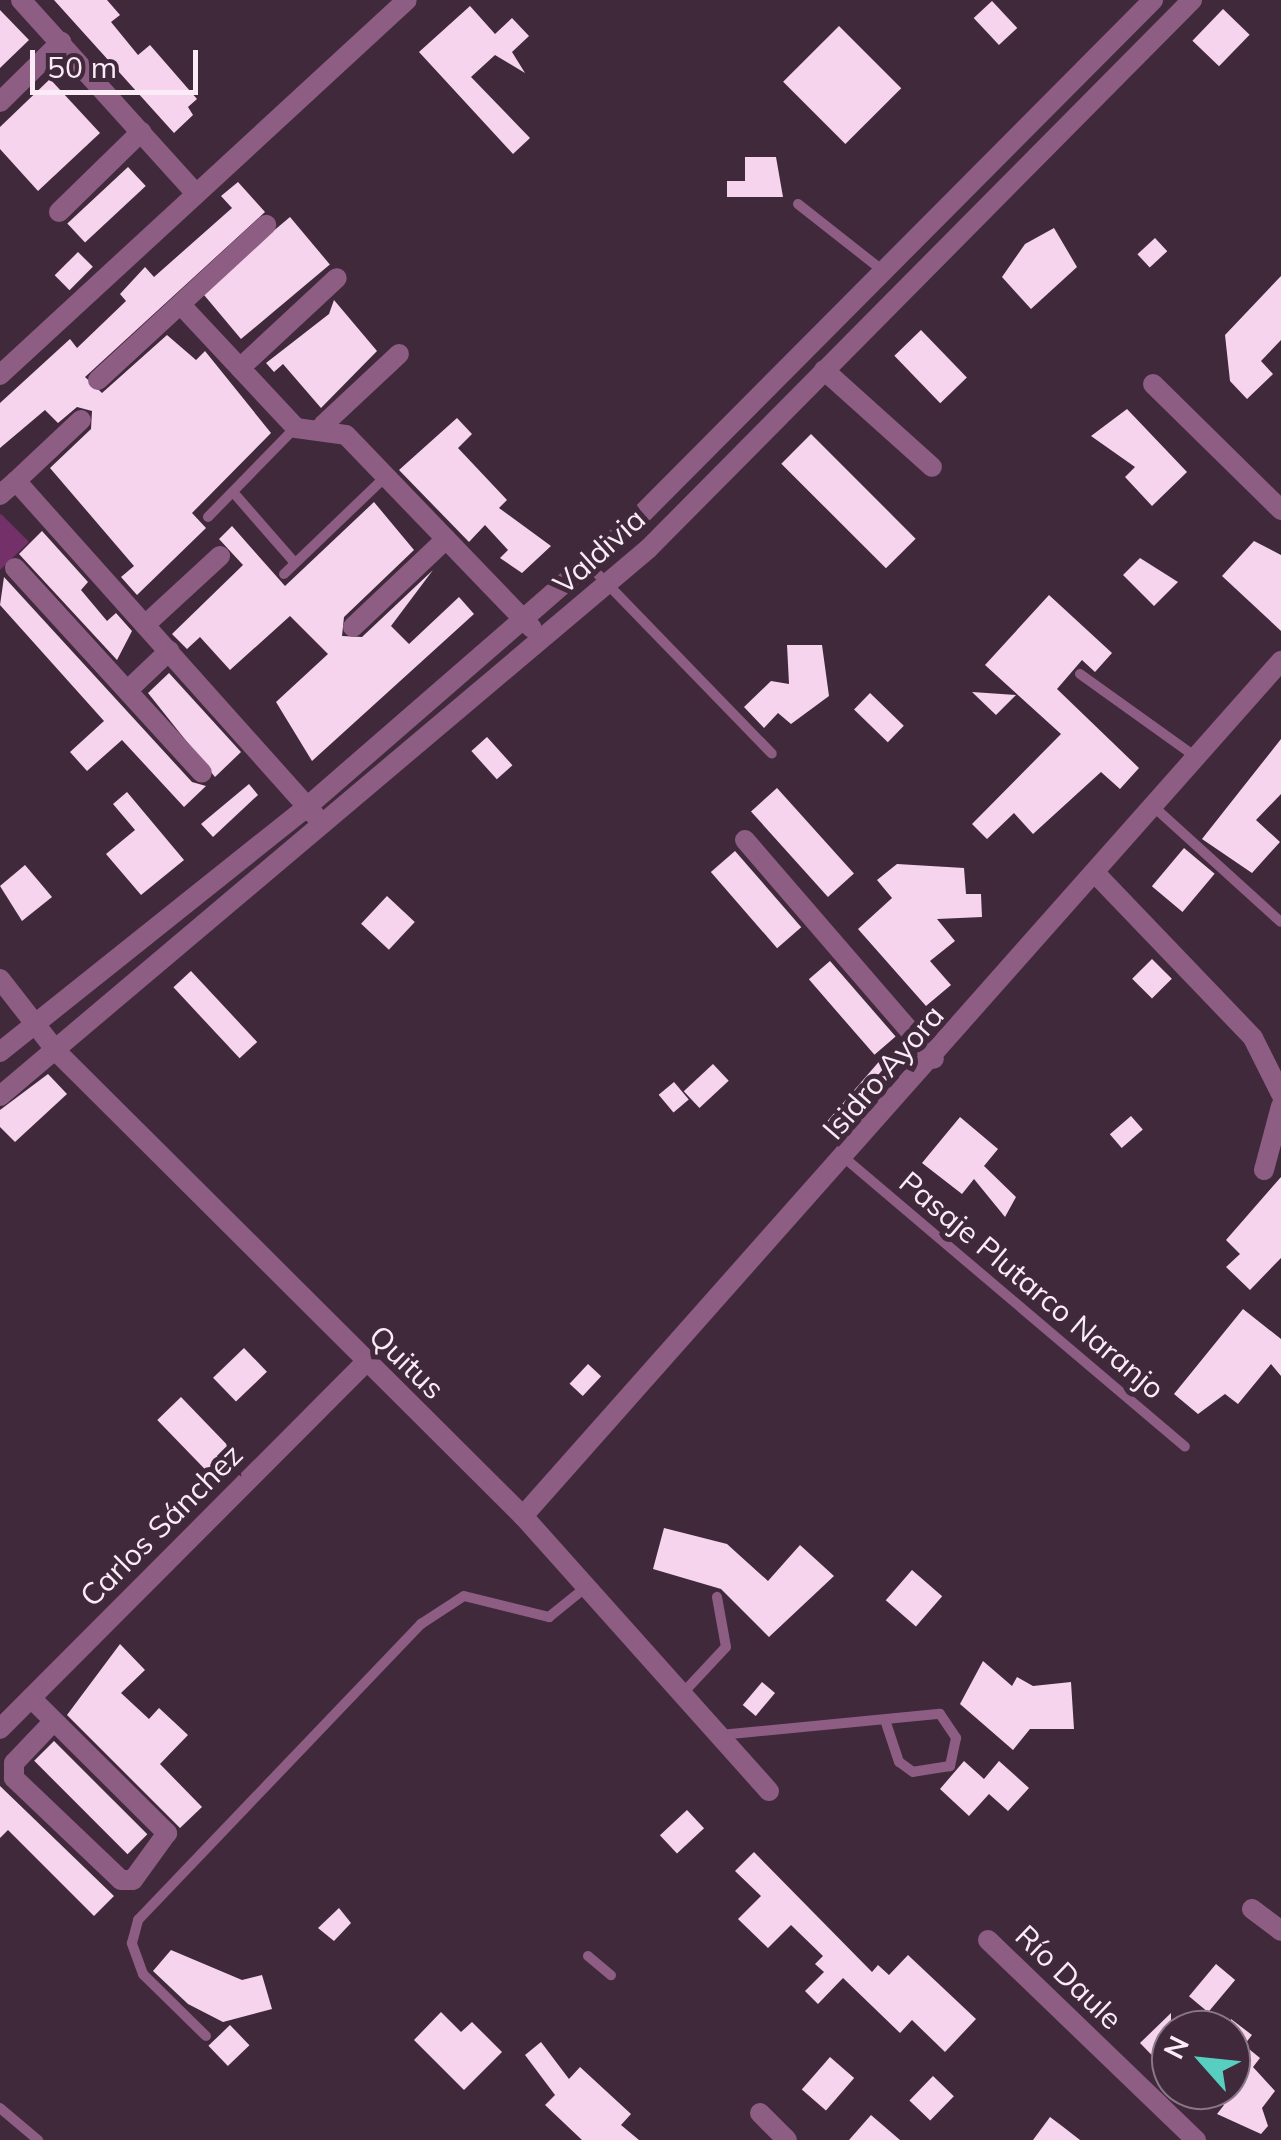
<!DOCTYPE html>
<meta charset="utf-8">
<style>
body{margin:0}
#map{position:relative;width:1281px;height:2140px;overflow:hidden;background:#40293b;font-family:Mulish,sans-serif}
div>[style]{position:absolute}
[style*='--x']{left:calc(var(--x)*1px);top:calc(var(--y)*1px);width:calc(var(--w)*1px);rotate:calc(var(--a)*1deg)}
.green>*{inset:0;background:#743068}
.building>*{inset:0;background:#f6d4ee;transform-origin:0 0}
.service>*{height:10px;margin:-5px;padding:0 5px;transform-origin:5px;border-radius:5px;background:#8e5d84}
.minor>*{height:20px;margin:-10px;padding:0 10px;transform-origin:10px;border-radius:10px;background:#8e5d84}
span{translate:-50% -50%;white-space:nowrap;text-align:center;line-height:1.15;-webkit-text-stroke:10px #40293b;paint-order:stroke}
.street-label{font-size:30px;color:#faebf6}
.north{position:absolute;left:1151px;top:2010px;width:100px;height:100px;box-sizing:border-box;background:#40293b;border:2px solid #8a7786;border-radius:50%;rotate:297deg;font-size:28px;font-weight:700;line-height:40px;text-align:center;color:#faebf6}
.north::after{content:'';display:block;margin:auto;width:35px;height:45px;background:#58cec0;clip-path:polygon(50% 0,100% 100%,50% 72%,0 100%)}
.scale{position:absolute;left:30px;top:50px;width:168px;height:45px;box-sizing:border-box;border:5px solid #faebf6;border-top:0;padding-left:12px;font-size:30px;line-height:35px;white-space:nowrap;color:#faebf6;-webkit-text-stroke:8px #40293b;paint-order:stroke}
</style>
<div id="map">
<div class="green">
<div style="clip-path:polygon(1px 514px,29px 542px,0 570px,0 515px)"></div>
</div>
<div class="building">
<div style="clip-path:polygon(54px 0,107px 0,120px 15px,111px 22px,138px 55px,150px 45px,197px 99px,188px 107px,193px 115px,174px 133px)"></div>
<div style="left:992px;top:1px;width:37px;height:25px;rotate:47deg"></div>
<div style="clip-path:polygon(470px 6px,495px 34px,512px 18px,529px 36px,512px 52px,525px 73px,495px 55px,471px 77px,530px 138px,513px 154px,419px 52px)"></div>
<div style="left:1223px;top:9px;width:37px;height:44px;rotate:44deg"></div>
<div style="clip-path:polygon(0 10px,29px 40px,0 68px)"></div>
<div style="left:839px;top:26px;width:88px;height:79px;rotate:45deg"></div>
<div style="clip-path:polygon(50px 79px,100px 133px,38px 191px,0 149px,0 127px)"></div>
<div style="clip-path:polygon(745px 157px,776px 157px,783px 197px,727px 197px,727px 181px,745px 181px)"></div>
<div style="left:128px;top:167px;width:26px;height:83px;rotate:47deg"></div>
<div style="clip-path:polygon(238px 182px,265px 212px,85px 377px,102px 393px,167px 335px,196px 360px,205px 351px,271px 433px,192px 513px,206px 528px,137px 595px,121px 577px,134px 566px,50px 468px,91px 429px,92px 411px,77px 407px,58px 423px,45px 410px,0 448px,0 403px,70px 339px,77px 348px,126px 301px,120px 294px,145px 267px,154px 277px,232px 208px,221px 196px)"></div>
<div style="left:290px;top:217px;width:62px;height:116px;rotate:50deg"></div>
<div style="clip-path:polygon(1054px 228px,1077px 267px,1031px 309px,1002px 277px,1025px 244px)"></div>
<div style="left:1155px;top:238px;width:18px;height:24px;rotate:47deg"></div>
<div style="left:78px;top:252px;width:21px;height:33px;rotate:45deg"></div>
<div style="clip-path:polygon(1281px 276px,1281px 340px,1261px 361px,1273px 374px,1247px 399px,1230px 381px,1225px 335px)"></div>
<div style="clip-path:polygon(334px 300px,377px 351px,321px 408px,283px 364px,274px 372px,266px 363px,329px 314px)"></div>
<div style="left:921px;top:330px;width:66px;height:37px;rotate:46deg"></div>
<div style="clip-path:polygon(1127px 409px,1187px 472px,1152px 506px,1125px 477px,1135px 467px,1091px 436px)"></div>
<div style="clip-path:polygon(457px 418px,472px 434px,458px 448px,507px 500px,499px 508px,551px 546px,522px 573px,500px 558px,508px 550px,485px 525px,469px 542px,399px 470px)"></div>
<div style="left:811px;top:434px;width:148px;height:42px;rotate:45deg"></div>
<div style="clip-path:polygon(374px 502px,414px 550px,344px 617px,342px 636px,362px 637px,433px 570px,391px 626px,409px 644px,459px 597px,474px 614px,312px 761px,276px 702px,328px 654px,290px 616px,230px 670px,200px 637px,187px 649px,172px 634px,243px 565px,219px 539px,232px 526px,285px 586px)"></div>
<div style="clip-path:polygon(42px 531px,88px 582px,81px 590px,107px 621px,116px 613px,132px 631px,117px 660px,19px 554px)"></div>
<div style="clip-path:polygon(1254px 541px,1281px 555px,1281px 631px,1222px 576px)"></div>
<div style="clip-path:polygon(1140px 558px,1178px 582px,1154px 606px,1123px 575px)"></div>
<div style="clip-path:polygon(4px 577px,192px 782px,206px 786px,184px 807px,122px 740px,87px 771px,70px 752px,104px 721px,0 605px)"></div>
<div style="clip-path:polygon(1049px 595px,1112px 653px,1095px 672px,1082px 660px,1057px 689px,1139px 768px,1120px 789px,1101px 772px,1033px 834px,1014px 813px,987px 839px,972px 824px,1061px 734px,985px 665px)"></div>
<div style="clip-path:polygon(787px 645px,822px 645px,829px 696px,791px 724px,778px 713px,764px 728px,744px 707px,771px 681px,789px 684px)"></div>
<div style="clip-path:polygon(169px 673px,241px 752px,215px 777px,148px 693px)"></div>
<div style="clip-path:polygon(972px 692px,1016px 695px,996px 715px)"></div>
<div style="left:870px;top:693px;width:47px;height:23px;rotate:44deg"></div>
<div style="left:487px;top:737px;width:38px;height:21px;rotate:48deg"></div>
<div style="clip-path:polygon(1281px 739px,1281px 794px,1256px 820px,1280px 842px,1252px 873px,1202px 839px)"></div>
<div style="clip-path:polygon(249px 784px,258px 795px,213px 837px,201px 824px)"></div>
<div style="left:777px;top:788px;width:115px;height:35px;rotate:48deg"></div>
<div style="clip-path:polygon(127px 792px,184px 860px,141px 895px,106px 854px,135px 830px,113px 804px)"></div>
<div style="left:1184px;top:848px;width:40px;height:50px;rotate:40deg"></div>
<div style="left:735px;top:851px;width:101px;height:32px;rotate:49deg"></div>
<div style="clip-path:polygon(897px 864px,964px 868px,966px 894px,981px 894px,982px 917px,937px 919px,955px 941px,930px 961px,951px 985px,926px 1006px,858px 929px,892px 898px,877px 880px)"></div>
<div style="clip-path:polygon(25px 865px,52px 897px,22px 921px,0 886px)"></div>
<div style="left:387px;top:896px;width:38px;height:38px;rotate:43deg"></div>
<div style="left:1152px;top:959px;width:28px;height:28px;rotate:45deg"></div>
<div style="left:830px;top:961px;width:100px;height:28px;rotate:49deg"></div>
<div style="left:191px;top:971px;width:97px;height:24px;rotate:47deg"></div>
<div style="left:883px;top:1057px;width:18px;height:93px;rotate:41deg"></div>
<div style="left:713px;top:1064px;width:23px;height:40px;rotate:47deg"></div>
<div style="clip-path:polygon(48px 1074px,67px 1094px,15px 1142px,0 1127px,0 1110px)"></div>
<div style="left:674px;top:1082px;width:23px;height:20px;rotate:50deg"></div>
<div style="left:1131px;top:1116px;width:18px;height:28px;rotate:49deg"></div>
<div style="clip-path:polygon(960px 1117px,998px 1149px,984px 1166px,1016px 1197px,1005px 1217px,974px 1179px,962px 1194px,922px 1163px)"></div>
<div style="clip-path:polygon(1281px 1177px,1281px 1258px,1250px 1290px,1226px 1267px,1240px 1254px,1226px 1240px)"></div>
<div style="clip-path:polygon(1243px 1309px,1281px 1339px,1281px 1376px,1271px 1364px,1238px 1404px,1225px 1394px,1198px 1414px,1174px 1394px)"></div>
<div style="left:244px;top:1348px;width:33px;height:43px;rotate:46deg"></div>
<div style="left:588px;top:1364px;width:18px;height:27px;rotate:43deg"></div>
<div style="left:181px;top:1397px;width:84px;height:33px;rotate:46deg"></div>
<div style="clip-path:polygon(664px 1528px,727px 1544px,768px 1581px,800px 1545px,834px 1576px,769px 1637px,721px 1589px,653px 1569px)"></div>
<div style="left:912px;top:1570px;width:40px;height:40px;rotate:41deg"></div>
<div style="clip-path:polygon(120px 1644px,145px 1670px,121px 1693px,149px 1719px,159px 1708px,188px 1735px,160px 1764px,202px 1807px,180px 1828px,67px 1715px)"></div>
<div style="clip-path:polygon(983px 1661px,1012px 1686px,1017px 1677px,1033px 1686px,1071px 1682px,1074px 1729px,1030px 1729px,1013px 1750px,960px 1704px)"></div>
<div style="left:762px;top:1682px;width:17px;height:30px;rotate:40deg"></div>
<div style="left:54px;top:1741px;width:132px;height:28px;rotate:45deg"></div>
<div style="clip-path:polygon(964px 1761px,984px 1779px,999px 1761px,1029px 1788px,1008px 1811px,989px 1794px,969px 1816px,940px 1789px)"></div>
<div style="clip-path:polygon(0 1786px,114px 1896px,94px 1916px,8px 1830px,0 1838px)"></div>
<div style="left:687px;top:1810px;width:25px;height:37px;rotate:47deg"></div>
<div style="clip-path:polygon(754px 1852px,872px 1972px,878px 1965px,889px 1975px,908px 1955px,976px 2019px,945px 2052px,912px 2020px,900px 2033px,843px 1978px,818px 2004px,805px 1991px,824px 1972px,815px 1964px,823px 1956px,791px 1925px,768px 1948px,738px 1919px,761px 1896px,735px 1871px)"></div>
<div style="clip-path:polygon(339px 1908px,351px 1923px,334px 1941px,318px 1928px)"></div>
<div style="clip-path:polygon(171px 1950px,242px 1980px,262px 1975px,272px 2009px,223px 2022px,188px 2004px,153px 1971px)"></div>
<div style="left:1216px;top:1964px;width:25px;height:42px;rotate:40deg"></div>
<div style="clip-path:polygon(441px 2012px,461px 2032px,472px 2022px,502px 2052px,464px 2090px,414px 2040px)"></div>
<div style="clip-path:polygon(1171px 2013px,1171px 2075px,1140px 2043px)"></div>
<div style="clip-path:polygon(1231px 2019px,1252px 2035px,1244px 2045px,1260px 2058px,1253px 2067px,1275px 2091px,1262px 2108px,1268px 2126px,1261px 2134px,1217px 2114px,1224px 2105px,1206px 2090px,1231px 2090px)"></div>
<div style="left:230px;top:2025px;width:28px;height:30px;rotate:46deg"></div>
<div style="clip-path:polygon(541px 2042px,569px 2079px,580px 2067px,631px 2114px,621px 2125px,639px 2140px,582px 2140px,545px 2105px,555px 2095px,525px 2055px)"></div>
<div style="left:830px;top:2057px;width:32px;height:43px;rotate:41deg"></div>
<div style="left:933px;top:2076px;width:29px;height:34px;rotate:44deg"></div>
<div style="clip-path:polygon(871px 2115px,900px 2140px,849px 2140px)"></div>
<div style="clip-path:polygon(1050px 2117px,1062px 2126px,1080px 2140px,1033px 2140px)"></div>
</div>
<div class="service">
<div style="--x:798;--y:204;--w:108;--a:38.2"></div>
<div style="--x:233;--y:492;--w:94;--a:48.9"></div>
<div style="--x:208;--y:517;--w:124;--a:-45.7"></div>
<div style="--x:588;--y:564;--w:264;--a:45.9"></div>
<div style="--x:284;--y:574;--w:140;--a:-43.8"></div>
<div style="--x:1080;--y:674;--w:143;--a:35.6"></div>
<div style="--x:1154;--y:807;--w:171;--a:42.2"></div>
<div style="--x:847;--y:1160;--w:443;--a:40.3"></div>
<div style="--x:682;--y:1694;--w:64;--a:-46.9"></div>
<div style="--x:726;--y:1647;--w:51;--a:-100.2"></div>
<div style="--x:720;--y:1735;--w:221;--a:-5.5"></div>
<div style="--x:940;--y:1714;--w:29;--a:56"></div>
<div style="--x:956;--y:1738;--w:29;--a:102"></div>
<div style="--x:950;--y:1766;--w:37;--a:171"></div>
<div style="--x:913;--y:1772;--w:17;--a:-144"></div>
<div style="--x:899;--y:1762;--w:41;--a:-108.4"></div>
<div style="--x:588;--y:1956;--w:30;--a:40"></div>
<div style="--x:206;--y:2036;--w:88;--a:-135.5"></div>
<div style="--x:143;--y:1974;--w:33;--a:-110"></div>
<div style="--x:132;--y:1943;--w:24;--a:-75"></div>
<div style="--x:138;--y:1920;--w:410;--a:-46.3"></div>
<div style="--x:421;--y:1624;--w:51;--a:-33.1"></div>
<div style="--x:464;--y:1596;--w:88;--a:13.9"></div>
<div style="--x:549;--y:1617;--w:48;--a:-39"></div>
<div style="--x:0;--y:2108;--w:50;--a:40.1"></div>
</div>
<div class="minor">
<div style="--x:21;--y:0;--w:261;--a:47.9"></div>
<div style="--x:0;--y:102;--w:86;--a:-44.5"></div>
<div style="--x:59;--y:212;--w:115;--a:-44.3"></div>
<div style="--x:181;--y:305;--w:168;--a:46.9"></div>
<div style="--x:296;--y:428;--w:50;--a:8"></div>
<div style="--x:346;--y:435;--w:268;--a:46.1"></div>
<div style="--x:240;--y:368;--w:132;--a:-42.9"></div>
<div style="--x:824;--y:370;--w:145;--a:41.9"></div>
<div style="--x:0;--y:375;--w:553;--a:-42.66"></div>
<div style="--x:98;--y:380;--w:229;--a:-42.7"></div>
<div style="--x:1153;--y:384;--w:180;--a:44.5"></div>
<div style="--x:323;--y:425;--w:104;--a:-43.1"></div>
<div style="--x:16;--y:481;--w:89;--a:-43.2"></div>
<div style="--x:0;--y:495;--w:21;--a:-41"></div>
<div style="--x:16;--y:481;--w:448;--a:48.2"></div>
<div style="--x:15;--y:568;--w:277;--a:47.6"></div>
<div style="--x:145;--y:625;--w:102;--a:-42.6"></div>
<div style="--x:353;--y:627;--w:128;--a:-43.4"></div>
<div style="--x:128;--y:690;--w:57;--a:-43.6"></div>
<div style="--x:745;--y:840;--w:289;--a:49.2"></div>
<div style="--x:1096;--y:874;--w:227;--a:46.2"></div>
<div style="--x:1253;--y:1038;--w:63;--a:63.4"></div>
<div style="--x:0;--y:979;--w:93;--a:52"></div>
<div style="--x:57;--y:1052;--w:658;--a:44.88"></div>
<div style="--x:523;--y:1516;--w:369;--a:48.2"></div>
<div style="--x:0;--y:1052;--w:394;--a:-38.6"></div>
<div style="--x:308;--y:806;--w:427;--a:-41"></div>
<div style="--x:630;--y:526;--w:742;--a:-45.16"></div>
<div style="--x:0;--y:1096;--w:848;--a:-40.17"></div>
<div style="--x:648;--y:549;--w:773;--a:-45.26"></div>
<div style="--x:1264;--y:1170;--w:66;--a:-75.1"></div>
<div style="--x:523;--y:1516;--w:1143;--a:-48.44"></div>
<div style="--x:31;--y:1698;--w:192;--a:44.8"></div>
<div style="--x:167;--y:1833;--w:58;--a:125.9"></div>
<div style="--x:133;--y:1880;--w:12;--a:180"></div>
<div style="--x:121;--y:1880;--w:148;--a:-136.4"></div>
<div style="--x:14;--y:1778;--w:15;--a:-90"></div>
<div style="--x:14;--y:1763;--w:57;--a:-46.4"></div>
<div style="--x:0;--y:1729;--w:517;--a:-45.08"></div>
<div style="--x:1252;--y:1909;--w:36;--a:37"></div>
<div style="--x:988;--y:1940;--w:289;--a:43.9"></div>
<div style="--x:760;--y:2113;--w:38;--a:45"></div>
</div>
<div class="street-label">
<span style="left:599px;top:551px;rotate:-42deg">Valdivia</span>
<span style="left:883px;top:1072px;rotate:-49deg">Isidro Ayora</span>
<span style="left:1032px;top:1285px;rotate:40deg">Pasaje Plutarco Naranjo</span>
<span style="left:407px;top:1362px;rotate:44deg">Quitus</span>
<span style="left:161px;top:1525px;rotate:-45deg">Carlos Sánchez</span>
<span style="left:1069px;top:1977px;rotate:44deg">Río Daule</span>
</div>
<div class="north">N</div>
<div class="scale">50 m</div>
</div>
